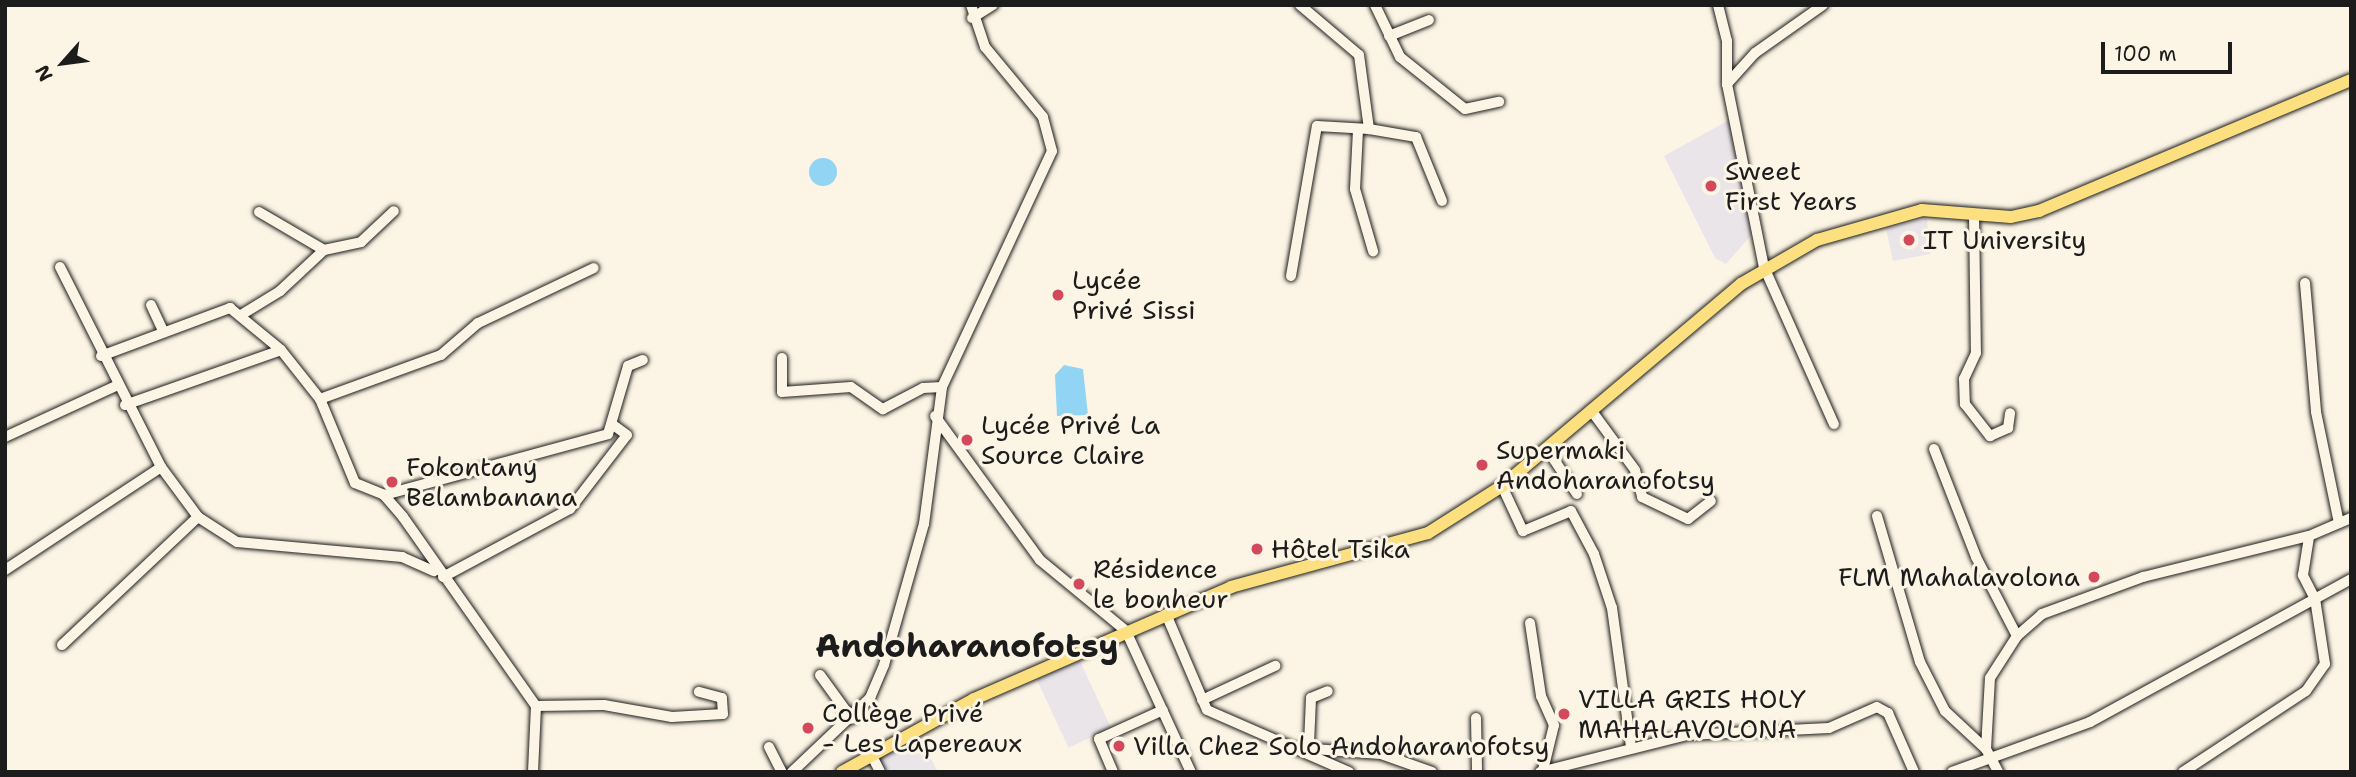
<!DOCTYPE html>
<meta charset="utf-8">
<style>
body{margin:0}
#map{position:relative;width:2356px;height:777px;overflow:hidden;background:#fcf5e5;font-family:"Shantell Sans",sans-serif}
div>[style]{position:absolute}
[style*='--x']{left:calc(var(--x)*1px);top:calc(var(--y)*1px);width:calc(var(--w)*1px);rotate:calc(var(--a)*1deg)}
.built>*{inset:0;background:#eae5e9;transform-origin:0 0}
.water>*{inset:0;background:#91d4f3}
.round{border-radius:50%}
.roads{filter:drop-shadow(0 0 2px #1c1c1c) drop-shadow(0 0 2px #1c1c1c)}
.minor>*{height:10px;margin:-5px;padding:0 5px;transform-origin:5px;border-radius:5px;background:#fcf5e5}
.major>*{height:12px;margin:-6px;padding:0 6px;transform-origin:6px;border-radius:6px;background:#fce080}
.dots>*{width:19px;height:19px;translate:-50% -50%;box-sizing:border-box;border:4px solid #fcf5e5;border-radius:50%}
span{translate:-50% -50%;white-space:nowrap;text-align:center;line-height:1.15;-webkit-text-stroke:6px #fcf5e5;paint-order:stroke}
.poi-label{font-size:26px;color:#1c1c1c}
.left{translate:0 -50%;text-align:left}
.right{translate:-100% -50%;text-align:right}
.district-label{font-size:33px;color:#1c1c1c;font-weight:700}
.frame{position:absolute;inset:0;border:7px solid #1c1c1c;pointer-events:none}
.north{position:absolute;left:28px;top:28px;width:70px;height:70px;-webkit-text-stroke:5px #fcf5e5;paint-order:stroke;rotate:242deg;font-size:19px;font-weight:700;line-height:28px;text-align:center;color:#1c1c1c}
.north::after{content:'';display:block;margin:auto;width:24px;height:32px;background:#1c1c1c;clip-path:polygon(50% 0,100% 100%,50% 72%,0 100%)}
.scale{position:absolute;left:2101px;top:42px;width:131px;height:32px;box-sizing:border-box;border:4px solid #1c1c1c;border-top:0;padding-left:9px;font-size:21px;line-height:24px;white-space:nowrap;color:#1c1c1c;-webkit-text-stroke:5px #fcf5e5;paint-order:stroke}
</style>
<div id="map">
<div class="built">
<div style="clip-path:polygon(1729px 120px,1754px 232px,1726px 264px,1715px 258px,1664px 156px)"></div>
<div style="clip-path:polygon(1927px 218px,1930px 254px,1893px 261px,1886px 229px)"></div>
<div style="left:1079px;top:659px;width:76px;height:47px;rotate:65deg"></div>
<div style="clip-path:polygon(916px 730px,938px 772px,880px 772px,871px 754px)"></div>
</div>
<div class="water">
<div class="round" style="left:809px;top:158px;width:28px;height:28px"></div>
<div style="clip-path:polygon(1064px 365px,1083px 369px,1088px 415px,1057px 416px,1055px 375px)"></div>
</div>
<div class="roads">
<div class="minor">
<div style="--x:1300;--y:5;--w:77;--a:40.3"></div>
<div style="--x:1359;--y:55;--w:75;--a:82.3"></div>
<div style="--x:1369;--y:129;--w:48;--a:9.7"></div>
<div style="--x:1416;--y:137;--w:69;--a:67.9"></div>
<div style="--x:1375;--y:5;--w:58;--a:64.3"></div>
<div style="--x:1400;--y:57;--w:83;--a:38.7"></div>
<div style="--x:1465;--y:109;--w:35;--a:-12"></div>
<div style="--x:1718;--y:5;--w:37;--a:76"></div>
<div style="--x:1727;--y:41;--w:43;--a:90"></div>
<div style="--x:1823;--y:5;--w:83;--a:144.8"></div>
<div style="--x:1755;--y:53;--w:42;--a:132.1"></div>
<div style="--x:1727;--y:84;--w:187;--a:78.6"></div>
<div style="--x:1764;--y:267;--w:172;--a:66"></div>
<div style="--x:972;--y:18;--w:25;--a:-32"></div>
<div style="--x:1389;--y:36;--w:43;--a:-21.8"></div>
<div style="--x:1358;--y:130;--w:59;--a:92.9"></div>
<div style="--x:1355;--y:189;--w:65;--a:73.8"></div>
<div style="--x:259;--y:212;--w:75;--a:30.3"></div>
<div style="--x:1974;--y:215;--w:138;--a:89.2"></div>
<div style="--x:1976;--y:353;--w:29;--a:115"></div>
<div style="--x:1964;--y:379;--w:25;--a:88"></div>
<div style="--x:1965;--y:404;--w:41;--a:52"></div>
<div style="--x:1990;--y:436;--w:20;--a:-24"></div>
<div style="--x:2008;--y:428;--w:15;--a:-82"></div>
<div style="--x:60;--y:267;--w:224;--a:63.2"></div>
<div style="--x:1291;--y:276;--w:152;--a:-80.2"></div>
<div style="--x:1317;--y:126;--w:52;--a:3.3"></div>
<div style="--x:2305;--y:283;--w:129;--a:85.1"></div>
<div style="--x:2316;--y:412;--w:113;--a:78.3"></div>
<div style="--x:151;--y:305;--w:26;--a:65"></div>
<div style="--x:241;--y:315;--w:46;--a:-31.6"></div>
<div style="--x:280;--y:291;--w:60;--a:-43"></div>
<div style="--x:324;--y:250;--w:38;--a:-12"></div>
<div style="--x:361;--y:242;--w:45;--a:-43.2"></div>
<div style="--x:101;--y:356;--w:138;--a:-20.4"></div>
<div style="--x:230;--y:308;--w:66;--a:39.5"></div>
<div style="--x:281;--y:350;--w:63;--a:51.5"></div>
<div style="--x:320;--y:399;--w:91;--a:67.4"></div>
<div style="--x:355;--y:483;--w:31;--a:22"></div>
<div style="--x:384;--y:495;--w:29;--a:49"></div>
<div style="--x:403;--y:517;--w:231;--a:54.9"></div>
<div style="--x:536;--y:706;--w:66;--a:92.6"></div>
<div style="--x:782;--y:358;--w:34;--a:90"></div>
<div style="--x:782;--y:392;--w:69;--a:-4.1"></div>
<div style="--x:851;--y:387;--w:39;--a:35"></div>
<div style="--x:883;--y:409;--w:45;--a:-27.7"></div>
<div style="--x:923;--y:388;--w:19;--a:-3"></div>
<div style="--x:320;--y:399;--w:129;--a:-20"></div>
<div style="--x:441;--y:355;--w:49;--a:-40.9"></div>
<div style="--x:478;--y:323;--w:128;--a:-25.4"></div>
<div style="--x:125;--y:405;--w:165;--a:-19.4"></div>
<div style="--x:1591;--y:410;--w:74;--a:53.7"></div>
<div style="--x:1635;--y:470;--w:28;--a:75"></div>
<div style="--x:1642;--y:497;--w:51;--a:25.6"></div>
<div style="--x:1688;--y:519;--w:29;--a:-38"></div>
<div style="--x:935;--y:416;--w:178;--a:53.9"></div>
<div style="--x:1040;--y:560;--w:112;--a:39.5"></div>
<div style="--x:1126;--y:631;--w:155;--a:65.3"></div>
<div style="--x:5;--y:437;--w:122;--a:-24.7"></div>
<div style="--x:1547;--y:449;--w:54;--a:56.3"></div>
<div style="--x:1934;--y:449;--w:116;--a:68.7"></div>
<div style="--x:1976;--y:557;--w:89;--a:62.6"></div>
<div style="--x:1502;--y:486;--w:50;--a:65"></div>
<div style="--x:1523;--y:531;--w:52;--a:-22.6"></div>
<div style="--x:1571;--y:511;--w:49;--a:61.9"></div>
<div style="--x:1594;--y:554;--w:57;--a:71.6"></div>
<div style="--x:1612;--y:608;--w:139;--a:82.2"></div>
<div style="--x:384;--y:495;--w:232;--a:-15.2"></div>
<div style="--x:608;--y:434;--w:71;--a:-73.6"></div>
<div style="--x:628;--y:366;--w:16;--a:-22"></div>
<div style="--x:1877;--y:516;--w:152;--a:73.6"></div>
<div style="--x:1920;--y:662;--w:55;--a:63"></div>
<div style="--x:1945;--y:711;--w:56;--a:42.8"></div>
<div style="--x:1986;--y:749;--w:26;--a:62"></div>
<div style="--x:5;--y:570;--w:187;--a:-33.4"></div>
<div style="--x:161;--y:467;--w:62;--a:53.5"></div>
<div style="--x:198;--y:517;--w:46;--a:32.7"></div>
<div style="--x:237;--y:542;--w:166;--a:5.2"></div>
<div style="--x:402;--y:557;--w:35;--a:24"></div>
<div style="--x:443;--y:577;--w:144;--a:-28.2"></div>
<div style="--x:570;--y:509;--w:93;--a:-52.4"></div>
<div style="--x:627;--y:435;--w:17;--a:-144"></div>
<div style="--x:1166;--y:614;--w:104;--a:66.9"></div>
<div style="--x:1207;--y:710;--w:155;--a:23.6"></div>
<div style="--x:1530;--y:623;--w:74;--a:81.4"></div>
<div style="--x:1541;--y:696;--w:32;--a:66"></div>
<div style="--x:1554;--y:725;--w:46;--a:103.7"></div>
<div style="--x:62;--y:645;--w:187;--a:-43.3"></div>
<div style="--x:820;--y:675;--w:54;--a:54"></div>
<div style="--x:1202;--y:700;--w:81;--a:-25"></div>
<div style="--x:536;--y:706;--w:68;--a:-0.8"></div>
<div style="--x:604;--y:705;--w:69;--a:10"></div>
<div style="--x:672;--y:717;--w:51;--a:-3.4"></div>
<div style="--x:723;--y:714;--w:16;--a:-94"></div>
<div style="--x:722;--y:698;--w:24;--a:-165"></div>
<div style="--x:1476;--y:718;--w:54;--a:88.9"></div>
<div style="--x:1309;--y:744;--w:46;--a:-87.5"></div>
<div style="--x:1311;--y:698;--w:18;--a:-22"></div>
<div style="--x:769;--y:747;--w:28;--a:63"></div>
<div style="--x:1300;--y:748;--w:81;--a:4.2"></div>
<div style="--x:1381;--y:754;--w:54;--a:19.4"></div>
<div style="--x:1986;--y:749;--w:71;--a:-86.8"></div>
<div style="--x:1990;--y:678;--w:50;--a:-57.3"></div>
<div style="--x:2017;--y:636;--w:33;--a:-41"></div>
<div style="--x:2042;--y:614;--w:108;--a:-20.1"></div>
<div style="--x:2143;--y:577;--w:171;--a:-13.9"></div>
<div style="--x:2309;--y:536;--w:46;--a:-23.2"></div>
<div style="--x:871;--y:754;--w:20;--a:63"></div>
<div style="--x:792;--y:772;--w:108;--a:-43.5"></div>
<div style="--x:870;--y:698;--w:36;--a:-67"></div>
<div style="--x:884;--y:665;--w:147;--a:-74.2"></div>
<div style="--x:924;--y:524;--w:138;--a:-82.5"></div>
<div style="--x:942;--y:387;--w:260;--a:-65"></div>
<div style="--x:1052;--y:151;--w:35;--a:-105"></div>
<div style="--x:1043;--y:117;--w:91;--a:-129.6"></div>
<div style="--x:985;--y:47;--w:44;--a:-108.4"></div>
<div style="--x:1113;--y:772;--w:36;--a:-113"></div>
<div style="--x:1099;--y:739;--w:70;--a:-24.4"></div>
<div style="--x:1540;--y:772;--w:152;--a:-14.1"></div>
<div style="--x:1687;--y:735;--w:142;--a:-2.8"></div>
<div style="--x:1829;--y:728;--w:52;--a:-23.6"></div>
<div style="--x:1877;--y:707;--w:13;--a:29"></div>
<div style="--x:1888;--y:713;--w:64;--a:66.2"></div>
<div style="--x:1952;--y:772;--w:147;--a:-19.9"></div>
<div style="--x:2090;--y:722;--w:298;--a:-28.7"></div>
<div style="--x:2183;--y:772;--w:147;--a:-33.4"></div>
<div style="--x:2306;--y:691;--w:33;--a:-55"></div>
<div style="--x:2325;--y:664;--w:66;--a:-98.7"></div>
<div style="--x:2315;--y:599;--w:27;--a:-117"></div>
<div style="--x:2303;--y:575;--w:39;--a:-81"></div>
</div>
<div class="major">
<div style="--x:842;--y:772;--w:151;--a:-28.9"></div>
<div style="--x:974;--y:699;--w:280;--a:-23.5"></div>
<div style="--x:1231;--y:587;--w:204;--a:-15.3"></div>
<div style="--x:1428;--y:533;--w:88;--a:-32.4"></div>
<div style="--x:1502;--y:486;--w:313;--a:-40.2"></div>
<div style="--x:1741;--y:284;--w:88;--a:-30.1"></div>
<div style="--x:1817;--y:240;--w:109;--a:-15.9"></div>
<div style="--x:1922;--y:210;--w:89;--a:4.5"></div>
<div style="--x:2011;--y:217;--w:29;--a:-12"></div>
<div style="--x:2039;--y:211;--w:338;--a:-22.8"></div>
</div>
</div>
<div class="dots">
<div style="left:1711px;top:186px;background:#d1495b"></div>
<div style="left:1909px;top:240px;background:#d1495b"></div>
<div style="left:1058px;top:295px;background:#d1495b"></div>
<div style="left:967px;top:440px;background:#d1495b"></div>
<div style="left:1482px;top:465px;background:#d1495b"></div>
<div style="left:392px;top:482px;background:#d1495b"></div>
<div style="left:1257px;top:549px;background:#d1495b"></div>
<div style="left:2094px;top:577px;background:#d1495b"></div>
<div style="left:1079px;top:584px;background:#d1495b"></div>
<div style="left:1564px;top:714px;background:#d1495b"></div>
<div style="left:808px;top:728px;background:#d1495b"></div>
<div style="left:1119px;top:746px;background:#d1495b"></div>
</div>
<div class="poi-label">
<span class="left" style="left:1725px;top:186px">Sweet<br>First Years</span>
<span class="left" style="left:1923px;top:240px">IT University</span>
<span class="left" style="left:1072px;top:295px">Lycée<br>Privé Sissi</span>
<span class="left" style="left:981px;top:440px">Lycée Privé La<br>Source Claire</span>
<span class="left" style="left:1496px;top:465px">Supermaki<br>Andoharanofotsy</span>
<span class="left" style="left:406px;top:482px">Fokontany<br>Belambanana</span>
<span class="left" style="left:1271px;top:549px">Hôtel Tsika</span>
<span class="left" style="left:1093px;top:584px">Résidence<br>le bonheur</span>
<span class="right" style="left:2080px;top:577px">FLM Mahalavolona</span>
<span class="left" style="left:1578px;top:714px">VILLA GRIS HOLY<br>MAHALAVOLONA</span>
<span class="left" style="left:822px;top:728px">Collège Privé<br>- Les Lapereaux</span>
<span class="left" style="left:1133px;top:746px">Villa Chez Solo Andoharanofotsy</span>
</div>
<div class="district-label">
<span style="left:967px;top:646px">Andoharanofotsy</span>
</div>
<div class="frame"></div>
<div class="north">N</div>
<div class="scale">100 m</div>
</div>
